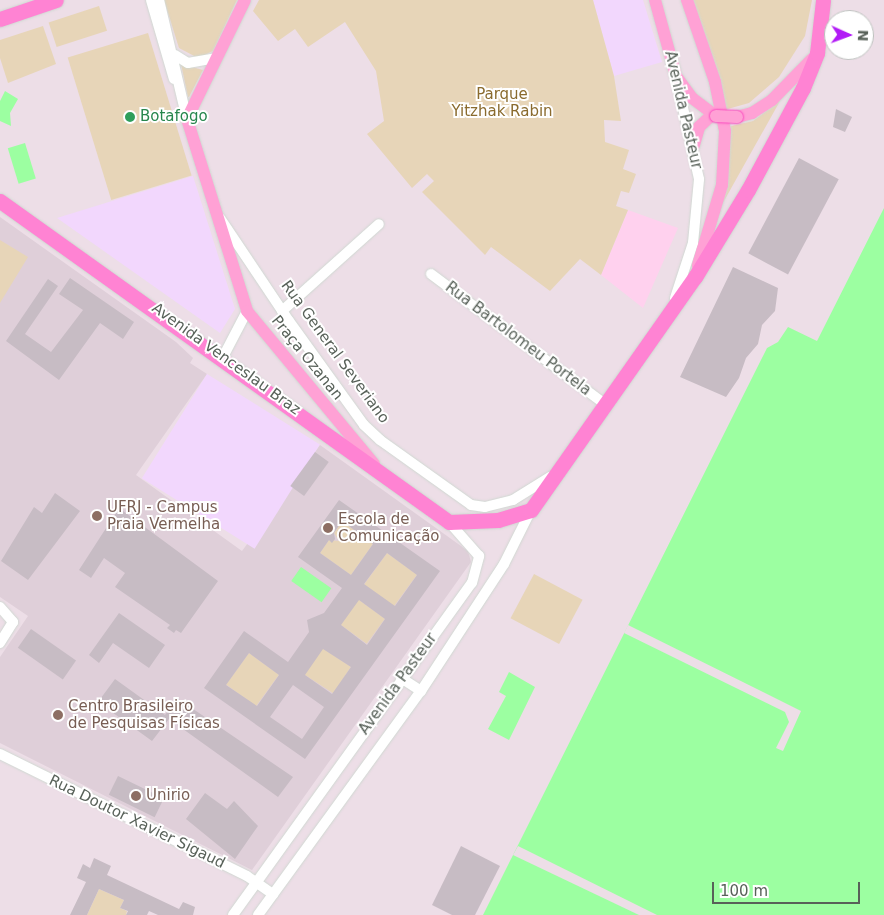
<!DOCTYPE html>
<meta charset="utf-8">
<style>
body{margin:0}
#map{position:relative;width:884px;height:915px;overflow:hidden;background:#eddee7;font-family:"DejaVu Sans",sans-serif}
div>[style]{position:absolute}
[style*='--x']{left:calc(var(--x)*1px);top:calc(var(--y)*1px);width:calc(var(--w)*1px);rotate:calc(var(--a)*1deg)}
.commercial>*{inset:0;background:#ffd1ee}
.education>*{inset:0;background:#dfcfd9}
.medical>*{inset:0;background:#f2d7fd;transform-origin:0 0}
.green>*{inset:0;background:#e7d5b8;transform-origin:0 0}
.water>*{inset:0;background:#9cffa1;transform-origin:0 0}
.pier>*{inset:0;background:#eddee7}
.building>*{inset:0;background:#c7bcc4;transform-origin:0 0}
.roads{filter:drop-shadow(0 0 1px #d0d8d2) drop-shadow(0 0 1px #d0d8d2)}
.minor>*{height:10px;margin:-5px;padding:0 5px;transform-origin:5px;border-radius:5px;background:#fff}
.major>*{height:12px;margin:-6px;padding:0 6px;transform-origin:6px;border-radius:6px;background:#ffa1d5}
.highway>*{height:15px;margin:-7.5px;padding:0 7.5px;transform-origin:7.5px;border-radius:7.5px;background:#ff83d3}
.bridges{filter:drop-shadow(0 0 1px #fc48c0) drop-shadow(0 0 1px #fc48c0)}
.major-bridge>*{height:12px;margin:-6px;padding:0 6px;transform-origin:6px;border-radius:6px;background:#ffa1d5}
.dots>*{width:14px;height:14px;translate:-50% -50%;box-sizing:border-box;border:2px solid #fff;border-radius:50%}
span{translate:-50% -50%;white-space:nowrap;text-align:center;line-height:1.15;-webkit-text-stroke:4px #fff;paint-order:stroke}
.park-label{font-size:15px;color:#8a6b2e}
.street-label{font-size:15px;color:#586159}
.leisure-label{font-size:15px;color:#27864d}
.left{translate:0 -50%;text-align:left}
.education-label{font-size:15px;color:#785e54}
.north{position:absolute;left:824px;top:10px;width:50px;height:50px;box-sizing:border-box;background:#fff;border:1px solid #bcc0bd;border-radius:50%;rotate:92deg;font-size:14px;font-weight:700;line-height:20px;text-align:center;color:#586159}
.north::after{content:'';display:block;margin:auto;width:18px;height:22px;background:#b21bf6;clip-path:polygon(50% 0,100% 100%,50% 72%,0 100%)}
.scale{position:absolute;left:712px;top:882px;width:148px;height:22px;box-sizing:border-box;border:2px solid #586159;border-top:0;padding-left:6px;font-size:15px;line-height:18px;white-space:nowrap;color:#586159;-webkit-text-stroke:4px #fff;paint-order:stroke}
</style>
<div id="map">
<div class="commercial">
<div style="clip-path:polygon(628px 210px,678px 228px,643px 308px,601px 275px)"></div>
</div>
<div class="education">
<div style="clip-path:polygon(0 217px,176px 342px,193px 358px,190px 363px,207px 374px,136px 475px,242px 551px,320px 445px,468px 551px,471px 562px,252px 870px,0 743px,0 657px,28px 616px,0 597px)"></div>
</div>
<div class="medical">
<div style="clip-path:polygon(593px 0,643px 0,662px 62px,614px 76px)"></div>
<div style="clip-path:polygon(193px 176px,235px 309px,220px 333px,57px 218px)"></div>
<div style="left:207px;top:374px;width:133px;height:123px;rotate:32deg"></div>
</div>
<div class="green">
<div style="clip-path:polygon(164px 0,237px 0,213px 51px,198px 58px,179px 48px)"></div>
<div style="clip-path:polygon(259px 0,593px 0,614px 76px,621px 121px,604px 120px,605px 142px,629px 150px,623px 169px,636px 174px,629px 193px,621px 191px,616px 206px,628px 210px,601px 275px,580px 259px,550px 291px,491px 247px,485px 255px,422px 192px,434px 181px,427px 174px,412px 188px,367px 134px,384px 121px,376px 71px,345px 22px,308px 47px,295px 29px,278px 41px,253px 11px)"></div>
<div style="clip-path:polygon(693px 0,812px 0,805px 36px,779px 77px,749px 103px,724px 110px)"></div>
<div style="left:99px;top:6px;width:26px;height:53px;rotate:72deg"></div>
<div style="clip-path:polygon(43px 26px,56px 64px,8px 83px,0 58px,0 40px)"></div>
<div style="left:148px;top:33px;width:149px;height:84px;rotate:73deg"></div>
<div style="clip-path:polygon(181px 64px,203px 70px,189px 97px,188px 97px)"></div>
<div style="clip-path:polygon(780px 101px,724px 201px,723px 202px,727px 127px,753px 121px)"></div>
<div style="clip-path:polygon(0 240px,28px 257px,0 303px)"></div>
<div style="clip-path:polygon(342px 521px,373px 544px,351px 575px,320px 553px,329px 540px,339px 541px,334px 533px)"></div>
<div style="left:387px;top:553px;width:37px;height:39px;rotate:36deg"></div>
<div style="left:534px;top:574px;width:55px;height:50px;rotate:28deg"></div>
<div style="left:355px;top:597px;width:37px;height:31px;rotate:36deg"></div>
<div style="left:319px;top:646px;width:38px;height:32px;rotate:33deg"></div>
<div style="left:249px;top:653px;width:37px;height:39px;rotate:36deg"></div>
<div style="clip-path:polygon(99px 889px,124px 900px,120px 908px,127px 911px,126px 915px,87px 915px)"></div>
</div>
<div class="water">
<div style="clip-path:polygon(5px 91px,18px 99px,10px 113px,11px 126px,0 121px,0 101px)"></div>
<div style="left:25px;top:143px;width:37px;height:18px;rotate:73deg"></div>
<div style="clip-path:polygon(884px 208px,884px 915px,483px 915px,767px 348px,778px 342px,788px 327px,817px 341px)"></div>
<div style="left:301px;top:567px;width:37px;height:17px;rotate:35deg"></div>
<div style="clip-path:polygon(509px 672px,535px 687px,509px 740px,488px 729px,506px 696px,499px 692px)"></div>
</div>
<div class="pier">
<div style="clip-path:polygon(628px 625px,801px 711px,783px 751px,776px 748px,789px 722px,785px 712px,624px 633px)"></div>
<div style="clip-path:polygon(518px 846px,657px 915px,639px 915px,513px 855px)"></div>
</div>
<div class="building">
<div style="clip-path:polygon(836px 109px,852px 117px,845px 132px,833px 127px)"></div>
<div style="left:799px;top:158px;width:45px;height:108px;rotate:28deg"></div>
<div style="clip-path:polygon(733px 267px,778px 288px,775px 311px,762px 325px,758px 344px,746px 358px,739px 378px,726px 397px,680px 377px)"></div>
<div style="clip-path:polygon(70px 278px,134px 322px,123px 339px,100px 323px,59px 380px,6px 341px,48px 279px,58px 286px,25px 334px,51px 352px,83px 310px,59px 294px)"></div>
<div style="left:315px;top:452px;width:17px;height:42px;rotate:36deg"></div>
<div style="clip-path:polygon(55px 493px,80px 511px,28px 580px,1px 561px,34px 507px,42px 513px)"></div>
<div style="clip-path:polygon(evenodd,339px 500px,440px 571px,305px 759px,204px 688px,244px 631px,288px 662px,309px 632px,307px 620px,324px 613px,342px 588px,298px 557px,339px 500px,342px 521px,373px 544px,351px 575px,320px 553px,329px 540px,332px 543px,335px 539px,334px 533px,342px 521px,339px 500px,387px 553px,417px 575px,395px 606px,364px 584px,387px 553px,339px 500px,359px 600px,385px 619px,367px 645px,341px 625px,359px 600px,339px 500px,323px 649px,351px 667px,332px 694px,305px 675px,323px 649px,339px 500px,249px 653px,279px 675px,257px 706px,226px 685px,249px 653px,339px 500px,293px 685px,324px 707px,302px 739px,270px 717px,293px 685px)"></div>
<div style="clip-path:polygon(119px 508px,218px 581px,181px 633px,176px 630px,174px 633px,167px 628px,170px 625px,115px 587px,125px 573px,104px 558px,91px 578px,79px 570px)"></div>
<div style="clip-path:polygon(119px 613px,165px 645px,149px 668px,113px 643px,99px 663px,89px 655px)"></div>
<div style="left:31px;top:629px;width:55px;height:23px;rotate:35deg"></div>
<div style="clip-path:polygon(115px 679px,165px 715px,177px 698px,293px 777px,278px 797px,169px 719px,152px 741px,98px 702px)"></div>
<div style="left:118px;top:776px;width:51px;height:21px;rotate:26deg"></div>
<div style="clip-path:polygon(205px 793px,227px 809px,234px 801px,258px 826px,235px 859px,186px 819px)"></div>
<div style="clip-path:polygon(461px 846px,500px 866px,475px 915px,452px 915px,432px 905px)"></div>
<div style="clip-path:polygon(94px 858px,111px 866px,107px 875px,179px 909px,183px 902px,195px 907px,193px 915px,158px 915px,149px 911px,147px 915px,126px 915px,128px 911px,120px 908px,124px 900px,99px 889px,87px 915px,70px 915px,86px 882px,77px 878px,83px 864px,90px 868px)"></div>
</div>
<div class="roads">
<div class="minor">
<div style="--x:151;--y:0;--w:82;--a:73.8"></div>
<div style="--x:159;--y:0;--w:122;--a:76.8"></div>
<div style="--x:175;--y:55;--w:15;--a:32"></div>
<div style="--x:188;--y:63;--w:28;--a:-10"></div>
<div style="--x:220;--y:218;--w:124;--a:56.2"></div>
<div style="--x:289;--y:321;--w:128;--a:54.2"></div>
<div style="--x:364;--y:425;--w:22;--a:43"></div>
<div style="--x:380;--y:440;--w:112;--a:35.5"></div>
<div style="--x:471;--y:505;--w:14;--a:8"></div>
<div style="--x:485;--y:507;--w:29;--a:-14"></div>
<div style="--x:513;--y:500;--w:44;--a:-31.9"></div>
<div style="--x:431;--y:274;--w:217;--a:36.8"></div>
<div style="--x:675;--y:298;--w:58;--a:-71.9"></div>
<div style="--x:693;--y:243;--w:64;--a:-84.6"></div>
<div style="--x:699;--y:179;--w:100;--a:-102.7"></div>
<div style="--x:282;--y:311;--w:130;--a:-41.9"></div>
<div style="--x:223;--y:357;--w:52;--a:-62.4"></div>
<div style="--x:0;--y:607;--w:20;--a:49"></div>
<div style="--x:13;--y:622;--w:25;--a:122"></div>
<div style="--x:401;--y:678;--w:24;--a:33"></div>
<div style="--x:0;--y:754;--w:275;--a:26.3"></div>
<div style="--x:247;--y:876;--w:32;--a:35"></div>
<div style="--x:233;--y:915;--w:409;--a:-54.3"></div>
<div style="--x:472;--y:583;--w:28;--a:-75"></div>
<div style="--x:479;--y:556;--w:45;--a:-131.4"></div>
<div style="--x:258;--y:915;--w:277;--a:-54"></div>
<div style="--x:421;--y:691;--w:152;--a:-56.8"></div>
<div style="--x:504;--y:564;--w:60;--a:-63.4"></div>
</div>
<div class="major">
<div style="--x:245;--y:0;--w:132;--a:116"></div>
<div style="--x:187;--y:119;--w:201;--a:72.6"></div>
<div style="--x:247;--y:311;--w:199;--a:50.3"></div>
<div style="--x:655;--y:0;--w:79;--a:74.6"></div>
<div style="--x:676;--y:76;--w:27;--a:54"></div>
<div style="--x:692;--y:98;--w:30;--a:37"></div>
<div style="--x:687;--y:0;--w:87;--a:71.1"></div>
<div style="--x:715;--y:82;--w:50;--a:78.5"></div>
<div style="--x:725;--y:131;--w:54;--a:93.2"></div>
<div style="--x:722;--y:185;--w:84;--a:106.7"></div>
<div style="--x:737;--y:117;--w:16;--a:-15"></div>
<div style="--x:752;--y:113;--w:24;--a:-33"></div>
<div style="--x:772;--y:100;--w:57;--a:-45.7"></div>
<div style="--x:694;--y:145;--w:19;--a:-74"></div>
<div style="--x:699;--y:127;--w:18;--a:-43"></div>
</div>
<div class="highway">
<div style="--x:0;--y:19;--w:59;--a:-18.7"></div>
<div style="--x:0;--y:201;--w:552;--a:35.56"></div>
<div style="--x:449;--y:522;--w:49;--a:-2.3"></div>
<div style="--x:498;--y:520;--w:34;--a:-17"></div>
<div style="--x:531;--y:510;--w:285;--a:-54.9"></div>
<div style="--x:695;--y:277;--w:102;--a:-58.7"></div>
<div style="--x:748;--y:190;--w:116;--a:-61.7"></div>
<div style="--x:803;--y:88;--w:38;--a:-68"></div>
<div style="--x:817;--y:53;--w:53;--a:-83.5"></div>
</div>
</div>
<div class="bridges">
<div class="major-bridge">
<div style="--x:716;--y:116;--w:21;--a:3"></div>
</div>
</div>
<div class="dots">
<div style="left:130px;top:117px;background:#2e9e5b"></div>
<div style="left:97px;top:516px;background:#8d6e63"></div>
<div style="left:328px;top:528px;background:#8d6e63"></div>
<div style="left:58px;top:715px;background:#8d6e63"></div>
<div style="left:136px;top:796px;background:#8d6e63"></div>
</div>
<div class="park-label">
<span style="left:502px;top:103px">Parque<br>Yitzhak Rabin</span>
</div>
<div class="street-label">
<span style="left:683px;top:110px;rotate:77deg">Avenida Pasteur</span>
<span style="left:518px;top:339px;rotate:37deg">Rua Bartolomeu Portela</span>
<span style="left:335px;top:352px;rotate:54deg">Rua General Severiano</span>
<span style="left:307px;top:358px;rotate:51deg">Praça Ozanan</span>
<span style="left:226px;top:359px;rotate:36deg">Avenida Venceslau Braz</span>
<span style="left:398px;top:684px;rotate:-54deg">Avenida Pasteur</span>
<span style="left:137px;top:822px;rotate:26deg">Rua Doutor Xavier Sigaud</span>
</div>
<div class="leisure-label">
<span class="left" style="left:140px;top:117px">Botafogo</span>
</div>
<div class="education-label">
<span class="left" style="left:107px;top:516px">UFRJ - Campus<br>Praia Vermelha</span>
<span class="left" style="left:338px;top:528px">Escola de<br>Comunicação</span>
<span class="left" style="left:68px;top:715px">Centro Brasileiro<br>de Pesquisas Físicas</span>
<span class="left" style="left:146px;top:796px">Unirio</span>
</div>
<div class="north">N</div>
<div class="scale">100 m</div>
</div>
